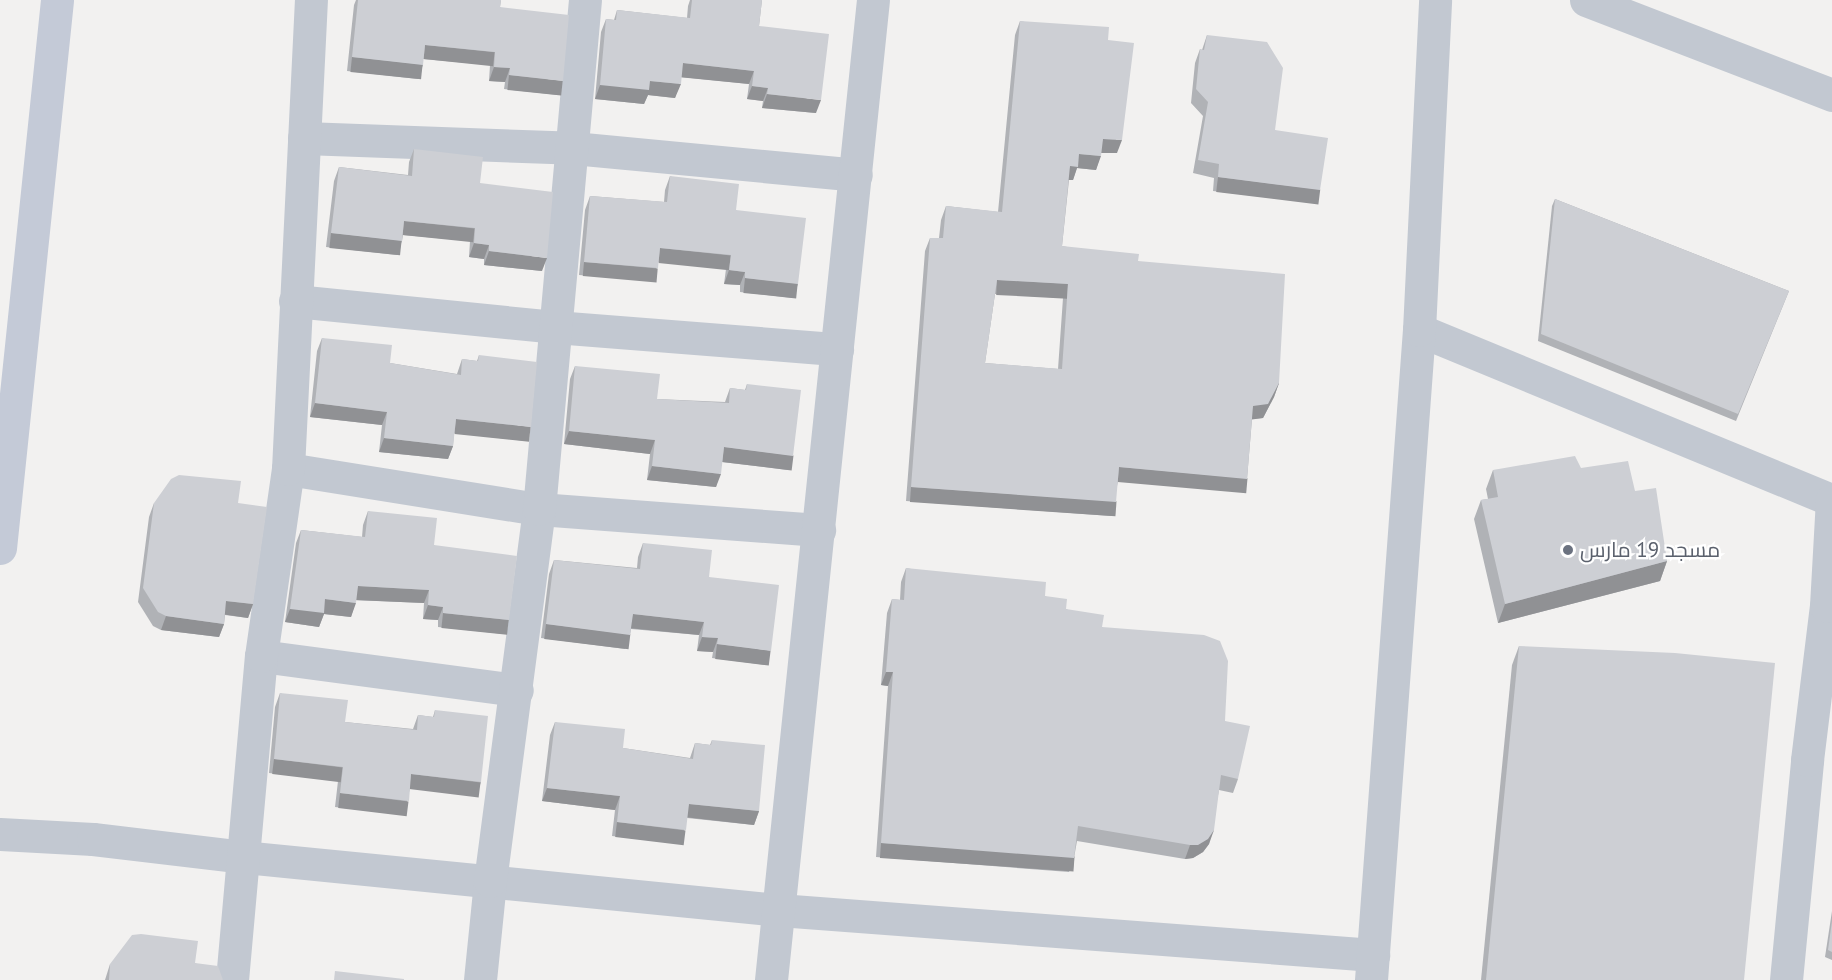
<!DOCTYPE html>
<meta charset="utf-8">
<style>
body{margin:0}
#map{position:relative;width:1832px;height:980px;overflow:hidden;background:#f2f1f0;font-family:"PT Sans",Cairo,sans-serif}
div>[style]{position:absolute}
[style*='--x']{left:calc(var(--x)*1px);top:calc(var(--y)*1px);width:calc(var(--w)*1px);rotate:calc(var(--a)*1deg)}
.street>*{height:33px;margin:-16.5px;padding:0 16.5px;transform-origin:16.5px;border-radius:16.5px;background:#c2c8d1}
.secondary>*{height:33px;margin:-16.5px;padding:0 16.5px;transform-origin:16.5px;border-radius:16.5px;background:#c4cad7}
.wall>*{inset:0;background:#b0b2b6}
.shaded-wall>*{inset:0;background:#909194;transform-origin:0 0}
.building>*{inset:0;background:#cdcfd4}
.dots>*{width:16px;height:16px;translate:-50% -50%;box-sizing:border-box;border:3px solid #fff;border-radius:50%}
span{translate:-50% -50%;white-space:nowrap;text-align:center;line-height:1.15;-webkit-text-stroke:4.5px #fff;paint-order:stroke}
.worship-label{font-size:21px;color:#5b616d}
.left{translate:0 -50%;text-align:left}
</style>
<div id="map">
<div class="street">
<div style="--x:1586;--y:0;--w:264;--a:21.1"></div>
<div style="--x:304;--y:138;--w:269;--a:2.1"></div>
<div style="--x:573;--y:148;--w:284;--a:5.4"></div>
<div style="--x:295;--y:301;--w:261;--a:5.7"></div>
<div style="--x:555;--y:327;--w:283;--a:4.5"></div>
<div style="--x:1419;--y:330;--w:447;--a:22.4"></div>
<div style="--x:288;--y:469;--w:254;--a:9.1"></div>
<div style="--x:539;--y:509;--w:281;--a:4.3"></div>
<div style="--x:261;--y:656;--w:258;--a:7.6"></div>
<div style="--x:0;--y:834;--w:93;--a:3.1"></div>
<div style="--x:93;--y:839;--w:151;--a:6.8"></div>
<div style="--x:243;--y:857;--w:539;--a:5.65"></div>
<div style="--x:779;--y:910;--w:596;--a:4.33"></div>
<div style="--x:232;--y:980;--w:325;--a:-84.9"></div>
<div style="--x:261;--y:656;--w:189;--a:-81.8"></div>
<div style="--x:288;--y:469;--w:470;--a:-87.2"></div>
<div style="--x:480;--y:980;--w:100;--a:-84.2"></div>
<div style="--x:490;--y:881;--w:375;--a:-82.5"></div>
<div style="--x:539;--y:509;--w:511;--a:-84.84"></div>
<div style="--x:771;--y:980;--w:985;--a:-84.06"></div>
<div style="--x:1371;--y:980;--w:652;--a:-85.78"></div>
<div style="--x:1419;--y:330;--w:330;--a:-87.2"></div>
<div style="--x:1786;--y:980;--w:221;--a:-84.5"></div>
<div style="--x:1807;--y:760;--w:155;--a:-83"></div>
<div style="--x:1826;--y:606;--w:106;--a:-86.8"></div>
</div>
<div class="secondary">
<div style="--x:0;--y:548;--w:551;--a:-84.06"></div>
</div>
<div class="wall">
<div style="clip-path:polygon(356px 0,501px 0,500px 7px,558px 95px,504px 89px,505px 82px,489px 81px,490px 65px,423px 59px,423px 65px,418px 79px,347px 71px,354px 5px)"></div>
<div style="clip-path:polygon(690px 0,762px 0,759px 26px,816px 113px,762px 108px,763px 101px,747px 99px,749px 84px,681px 77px,675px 98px,648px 95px,644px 104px,595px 99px,601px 32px,606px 19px,614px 20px,617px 10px,687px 18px,688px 6px)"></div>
<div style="clip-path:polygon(evenodd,1020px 21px,1108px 40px,1117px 153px,1101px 153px,1096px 170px,1077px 168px,1073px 180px,1069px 180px,1062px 246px,1138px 261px,1279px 383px,1274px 397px,1263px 418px,1252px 419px,1247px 479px,1242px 492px,1118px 481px,1111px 516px,906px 501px,925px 251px,930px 238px,939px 238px,941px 220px,946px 206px,998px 212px,1015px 35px,1020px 21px,995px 294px,1063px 298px,1058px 369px,985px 363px,995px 294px)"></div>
<div style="clip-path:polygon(1207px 35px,1275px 130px,1320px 190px,1315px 203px,1213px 191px,1214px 178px,1193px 173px,1203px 116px,1191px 103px,1195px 63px,1200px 49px,1202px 50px)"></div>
<div style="clip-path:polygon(414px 149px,480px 183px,542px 271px,484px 265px,484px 259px,469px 257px,470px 241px,403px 235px,402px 241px,397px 255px,326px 247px,334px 181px,339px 167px,408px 175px,409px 162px)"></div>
<div style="clip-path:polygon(670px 176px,736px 210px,798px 284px,793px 298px,740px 292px,740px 285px,724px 284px,726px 269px,658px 262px,653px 281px,579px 275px,585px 210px,590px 196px,664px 202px,665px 190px)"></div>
<div style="clip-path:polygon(1555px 199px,1789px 291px,1736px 421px,1538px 341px,1552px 206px)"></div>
<div style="clip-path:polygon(322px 338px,390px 363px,457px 374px,462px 359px,477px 361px,479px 355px,526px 441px,454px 433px,453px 446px,448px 459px,379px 452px,382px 425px,310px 417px,317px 351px)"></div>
<div style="clip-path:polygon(575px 366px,657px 399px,725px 402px,730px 388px,745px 390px,747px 384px,793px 456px,788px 470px,722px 462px,716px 487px,647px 480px,650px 454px,564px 444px,570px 379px)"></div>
<div style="clip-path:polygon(1581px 468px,1635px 491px,1667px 561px,1660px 581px,1498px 623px,1474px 519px,1481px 500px,1488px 499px,1486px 489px,1493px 470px)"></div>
<div style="clip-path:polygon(154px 503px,238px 503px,253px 604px,248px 618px,225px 615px,224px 624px,219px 637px,161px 630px,153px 626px,138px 602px,149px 517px)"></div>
<div style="clip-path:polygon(368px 511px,434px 545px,509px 620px,504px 634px,438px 627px,438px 620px,423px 619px,424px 603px,356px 600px,351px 617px,324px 614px,319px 627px,285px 622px,296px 543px,301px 530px,362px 537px,363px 525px)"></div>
<div style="clip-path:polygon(643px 543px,709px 577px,766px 665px,712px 658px,713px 652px,697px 651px,699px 635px,631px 629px,630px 635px,625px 649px,541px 638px,549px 574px,554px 560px,637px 568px,638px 557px)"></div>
<div style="clip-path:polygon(906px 568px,1045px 596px,1066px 609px,1102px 627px,1225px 721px,1238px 779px,1233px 793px,1219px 790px,1209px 844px,1203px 852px,1193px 858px,1185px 859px,1077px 841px,1074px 858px,1069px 872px,876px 857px,888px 686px,881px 685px,887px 613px,892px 599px,900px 600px,901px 582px)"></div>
<div style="clip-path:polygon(1519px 646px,1744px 980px,1481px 980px,1512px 665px)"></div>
<div style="clip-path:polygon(280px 693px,345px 722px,413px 729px,418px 715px,433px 717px,435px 710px,481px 782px,476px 796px,410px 788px,404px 815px,335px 807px,338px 781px,269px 773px,275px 707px)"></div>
<div style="clip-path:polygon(555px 722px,623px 748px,690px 758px,695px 743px,710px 745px,712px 740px,759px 811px,754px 825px,687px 818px,681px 844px,612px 836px,615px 810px,542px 801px,550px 735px)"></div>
<div style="clip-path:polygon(1832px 911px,1832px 960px,1825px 957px)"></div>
<div style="clip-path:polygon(195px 963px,223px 980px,105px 980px,110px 964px)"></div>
</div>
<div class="shaded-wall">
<div style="left:425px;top:45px;width:70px;height:14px;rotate:6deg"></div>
<div style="left:352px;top:57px;width:71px;height:15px;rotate:6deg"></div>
<div style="clip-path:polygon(683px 63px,754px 71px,749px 84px,678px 77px)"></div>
<div style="clip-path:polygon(494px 67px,510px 68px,505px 82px,489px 81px)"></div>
<div style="left:509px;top:75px;width:54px;height:15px;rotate:6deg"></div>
<div style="clip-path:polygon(650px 81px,681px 84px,675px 98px,648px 95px,644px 104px,595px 99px,600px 85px)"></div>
<div style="clip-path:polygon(752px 86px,768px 88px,763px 101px,747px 99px)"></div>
<div style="clip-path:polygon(767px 94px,821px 100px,816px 113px,762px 108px)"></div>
<div style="clip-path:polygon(1103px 139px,1122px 140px,1117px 153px,1098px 153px)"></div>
<div style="clip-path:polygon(1079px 154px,1101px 156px,1096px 170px,1077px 168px,1073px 180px,1065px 180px,1070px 166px)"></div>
<div style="left:1218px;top:177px;width:103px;height:15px;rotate:7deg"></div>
<div style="left:404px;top:221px;width:71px;height:14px;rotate:6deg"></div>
<div style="left:331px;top:233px;width:71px;height:15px;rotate:6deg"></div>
<div style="clip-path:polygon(474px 243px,489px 245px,484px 259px,469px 257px)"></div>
<div style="left:660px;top:248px;width:71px;height:15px;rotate:6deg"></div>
<div style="clip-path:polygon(489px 251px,547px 258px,542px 271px,484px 265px)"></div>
<div style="left:584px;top:262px;width:74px;height:14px;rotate:5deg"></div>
<div style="clip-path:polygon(729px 270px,745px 272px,740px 285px,724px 284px)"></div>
<div style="left:745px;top:278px;width:53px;height:15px;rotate:6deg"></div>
<div style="left:997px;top:280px;width:71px;height:15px;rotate:3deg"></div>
<div style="clip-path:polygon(1279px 383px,1274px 397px,1263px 418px,1248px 420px,1253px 406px)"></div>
<div style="clip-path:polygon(315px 403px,387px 412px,382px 425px,310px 417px)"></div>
<div style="left:456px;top:419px;width:75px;height:15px;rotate:6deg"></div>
<div style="clip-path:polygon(569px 431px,655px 440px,650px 454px,564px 444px)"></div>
<div style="clip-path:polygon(384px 438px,453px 446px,448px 459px,379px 452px)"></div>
<div style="left:724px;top:447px;width:70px;height:15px;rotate:7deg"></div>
<div style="clip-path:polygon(652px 466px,721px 474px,716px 487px,647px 480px)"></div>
<div style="left:1119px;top:467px;width:129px;height:15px;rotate:5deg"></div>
<div style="left:911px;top:487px;width:206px;height:15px;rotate:4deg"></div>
<div style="clip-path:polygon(1667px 561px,1660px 581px,1498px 623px,1505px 604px)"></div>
<div style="clip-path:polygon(358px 586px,429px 590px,424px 603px,353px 600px)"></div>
<div style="clip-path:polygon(325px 599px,356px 603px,351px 617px,324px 614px,319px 627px,285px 622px,290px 609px)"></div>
<div style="clip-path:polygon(226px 601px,253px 604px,248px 618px,221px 614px)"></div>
<div style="clip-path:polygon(428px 605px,443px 607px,438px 620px,423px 619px)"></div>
<div style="left:443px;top:613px;width:66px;height:15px;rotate:6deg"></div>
<div style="clip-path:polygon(633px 614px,704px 622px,699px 635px,628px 628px)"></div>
<div style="clip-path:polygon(166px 616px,224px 624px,219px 637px,161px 630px)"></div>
<div style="left:546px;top:624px;width:85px;height:15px;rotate:7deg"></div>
<div style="clip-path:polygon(702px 637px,718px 638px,713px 652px,697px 651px)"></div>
<div style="left:717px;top:644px;width:54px;height:15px;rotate:7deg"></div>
<div style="clip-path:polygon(886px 672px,893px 672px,888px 686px,881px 685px)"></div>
<div style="left:274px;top:759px;width:69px;height:15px;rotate:7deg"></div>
<div style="left:411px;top:774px;width:70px;height:15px;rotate:7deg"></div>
<div style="clip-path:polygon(547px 788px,620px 796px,615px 810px,542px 801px)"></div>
<div style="left:340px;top:793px;width:69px;height:15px;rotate:7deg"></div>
<div style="clip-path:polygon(689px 804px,759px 811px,754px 825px,684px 817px)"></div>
<div style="left:617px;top:822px;width:69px;height:15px;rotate:7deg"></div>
<div style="clip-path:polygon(1214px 830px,1209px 844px,1203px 852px,1193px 858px,1185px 859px,1190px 845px)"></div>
<div style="left:881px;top:843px;width:194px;height:15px;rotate:4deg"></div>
</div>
<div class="building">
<div style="clip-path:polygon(358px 0,501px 0,500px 7px,569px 15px,563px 81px,509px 75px,510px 68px,494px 67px,495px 52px,425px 45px,423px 65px,352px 57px)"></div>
<div style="clip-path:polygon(692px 0,762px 0,759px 26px,829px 34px,821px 100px,767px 94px,768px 88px,752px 86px,754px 71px,683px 63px,681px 84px,650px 81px,649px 90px,600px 85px,606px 19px,616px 20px,617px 10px,690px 18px)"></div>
<div style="clip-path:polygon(evenodd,1020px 21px,1109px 27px,1108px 40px,1134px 43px,1122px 140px,1103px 139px,1101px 156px,1079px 154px,1078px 167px,1070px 166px,1062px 246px,1139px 254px,1138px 261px,1285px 274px,1279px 383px,1268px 404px,1253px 406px,1247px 479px,1119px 467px,1116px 502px,911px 487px,930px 238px,943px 238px,946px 206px,1002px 212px,1020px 21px,997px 280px,1068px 284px,1062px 369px,985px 363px,997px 280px)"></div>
<div style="clip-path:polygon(1207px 35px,1267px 42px,1283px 68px,1275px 130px,1328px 138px,1320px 190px,1218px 177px,1219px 164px,1198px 160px,1208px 102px,1196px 89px,1200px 49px,1204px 50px)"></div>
<div style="clip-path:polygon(414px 149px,483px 157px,480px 183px,553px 192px,547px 258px,489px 251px,489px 245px,474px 243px,475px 228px,404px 221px,402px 241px,331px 233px,339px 167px,412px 176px)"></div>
<div style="clip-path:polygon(670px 176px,739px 184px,736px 210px,806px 218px,798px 284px,745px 278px,745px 272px,729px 270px,731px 255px,660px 248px,658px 268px,584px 262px,590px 196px,667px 202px)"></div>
<div style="clip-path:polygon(1555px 199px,1789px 291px,1738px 414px,1541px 334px)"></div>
<div style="clip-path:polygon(322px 338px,392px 345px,390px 363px,461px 375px,462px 359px,478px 361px,479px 355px,537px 362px,531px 427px,456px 419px,453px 446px,384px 438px,387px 412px,315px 403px)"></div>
<div style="clip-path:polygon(575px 366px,660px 374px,657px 399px,729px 403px,730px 388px,746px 390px,747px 384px,801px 390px,793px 456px,724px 447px,721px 474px,652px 466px,655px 440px,569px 431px)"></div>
<div style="clip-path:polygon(1575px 456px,1581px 468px,1628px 461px,1635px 491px,1656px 488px,1667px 561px,1505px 604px,1481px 500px,1498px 497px,1493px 470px)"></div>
<div style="clip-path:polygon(179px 475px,241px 481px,238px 503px,267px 507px,253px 604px,226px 601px,224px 624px,166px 616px,158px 612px,143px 588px,154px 503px,171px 479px)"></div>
<div style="clip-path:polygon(368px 511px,437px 518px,434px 545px,517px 556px,509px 620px,443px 613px,443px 607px,428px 605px,429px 590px,358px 586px,356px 603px,325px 599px,324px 613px,290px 609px,301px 530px,365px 537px)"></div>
<div style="clip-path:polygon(643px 543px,712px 550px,709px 577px,779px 585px,771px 651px,717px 644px,718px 638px,702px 637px,704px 622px,633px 614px,630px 635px,546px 624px,554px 560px,640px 569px)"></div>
<div style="clip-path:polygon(906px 568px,1046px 582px,1045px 596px,1067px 599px,1066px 609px,1104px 615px,1102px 627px,1204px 635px,1220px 641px,1228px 661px,1225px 721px,1250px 726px,1238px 779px,1221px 775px,1214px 830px,1208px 839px,1198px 845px,1190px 845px,1078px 826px,1074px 858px,881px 843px,893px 672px,886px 672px,892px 599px,904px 600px)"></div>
<div style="clip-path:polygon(1519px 646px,1675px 653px,1775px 663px,1744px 980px,1486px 980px)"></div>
<div style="clip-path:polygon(280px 693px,348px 700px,345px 722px,417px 730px,418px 715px,434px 717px,435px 710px,488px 716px,481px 782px,411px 774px,409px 801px,340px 793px,343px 767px,274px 759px)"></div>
<div style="clip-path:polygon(555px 722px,625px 729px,623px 748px,693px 759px,695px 743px,711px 745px,712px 740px,765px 745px,759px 811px,689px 804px,686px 830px,617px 822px,620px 796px,547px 788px)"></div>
<div style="clip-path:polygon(1832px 921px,1832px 952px,1828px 950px)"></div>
<div style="clip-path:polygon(141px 934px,198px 941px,195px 963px,218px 966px,223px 980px,109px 980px,110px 964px,132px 935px)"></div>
<div style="clip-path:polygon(335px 971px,404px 979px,404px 980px,334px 980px)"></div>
</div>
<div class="dots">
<div style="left:1568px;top:550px;background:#6b7280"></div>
</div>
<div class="worship-label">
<span class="left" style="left:1580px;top:550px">مسجد 19 مارس</span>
</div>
</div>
